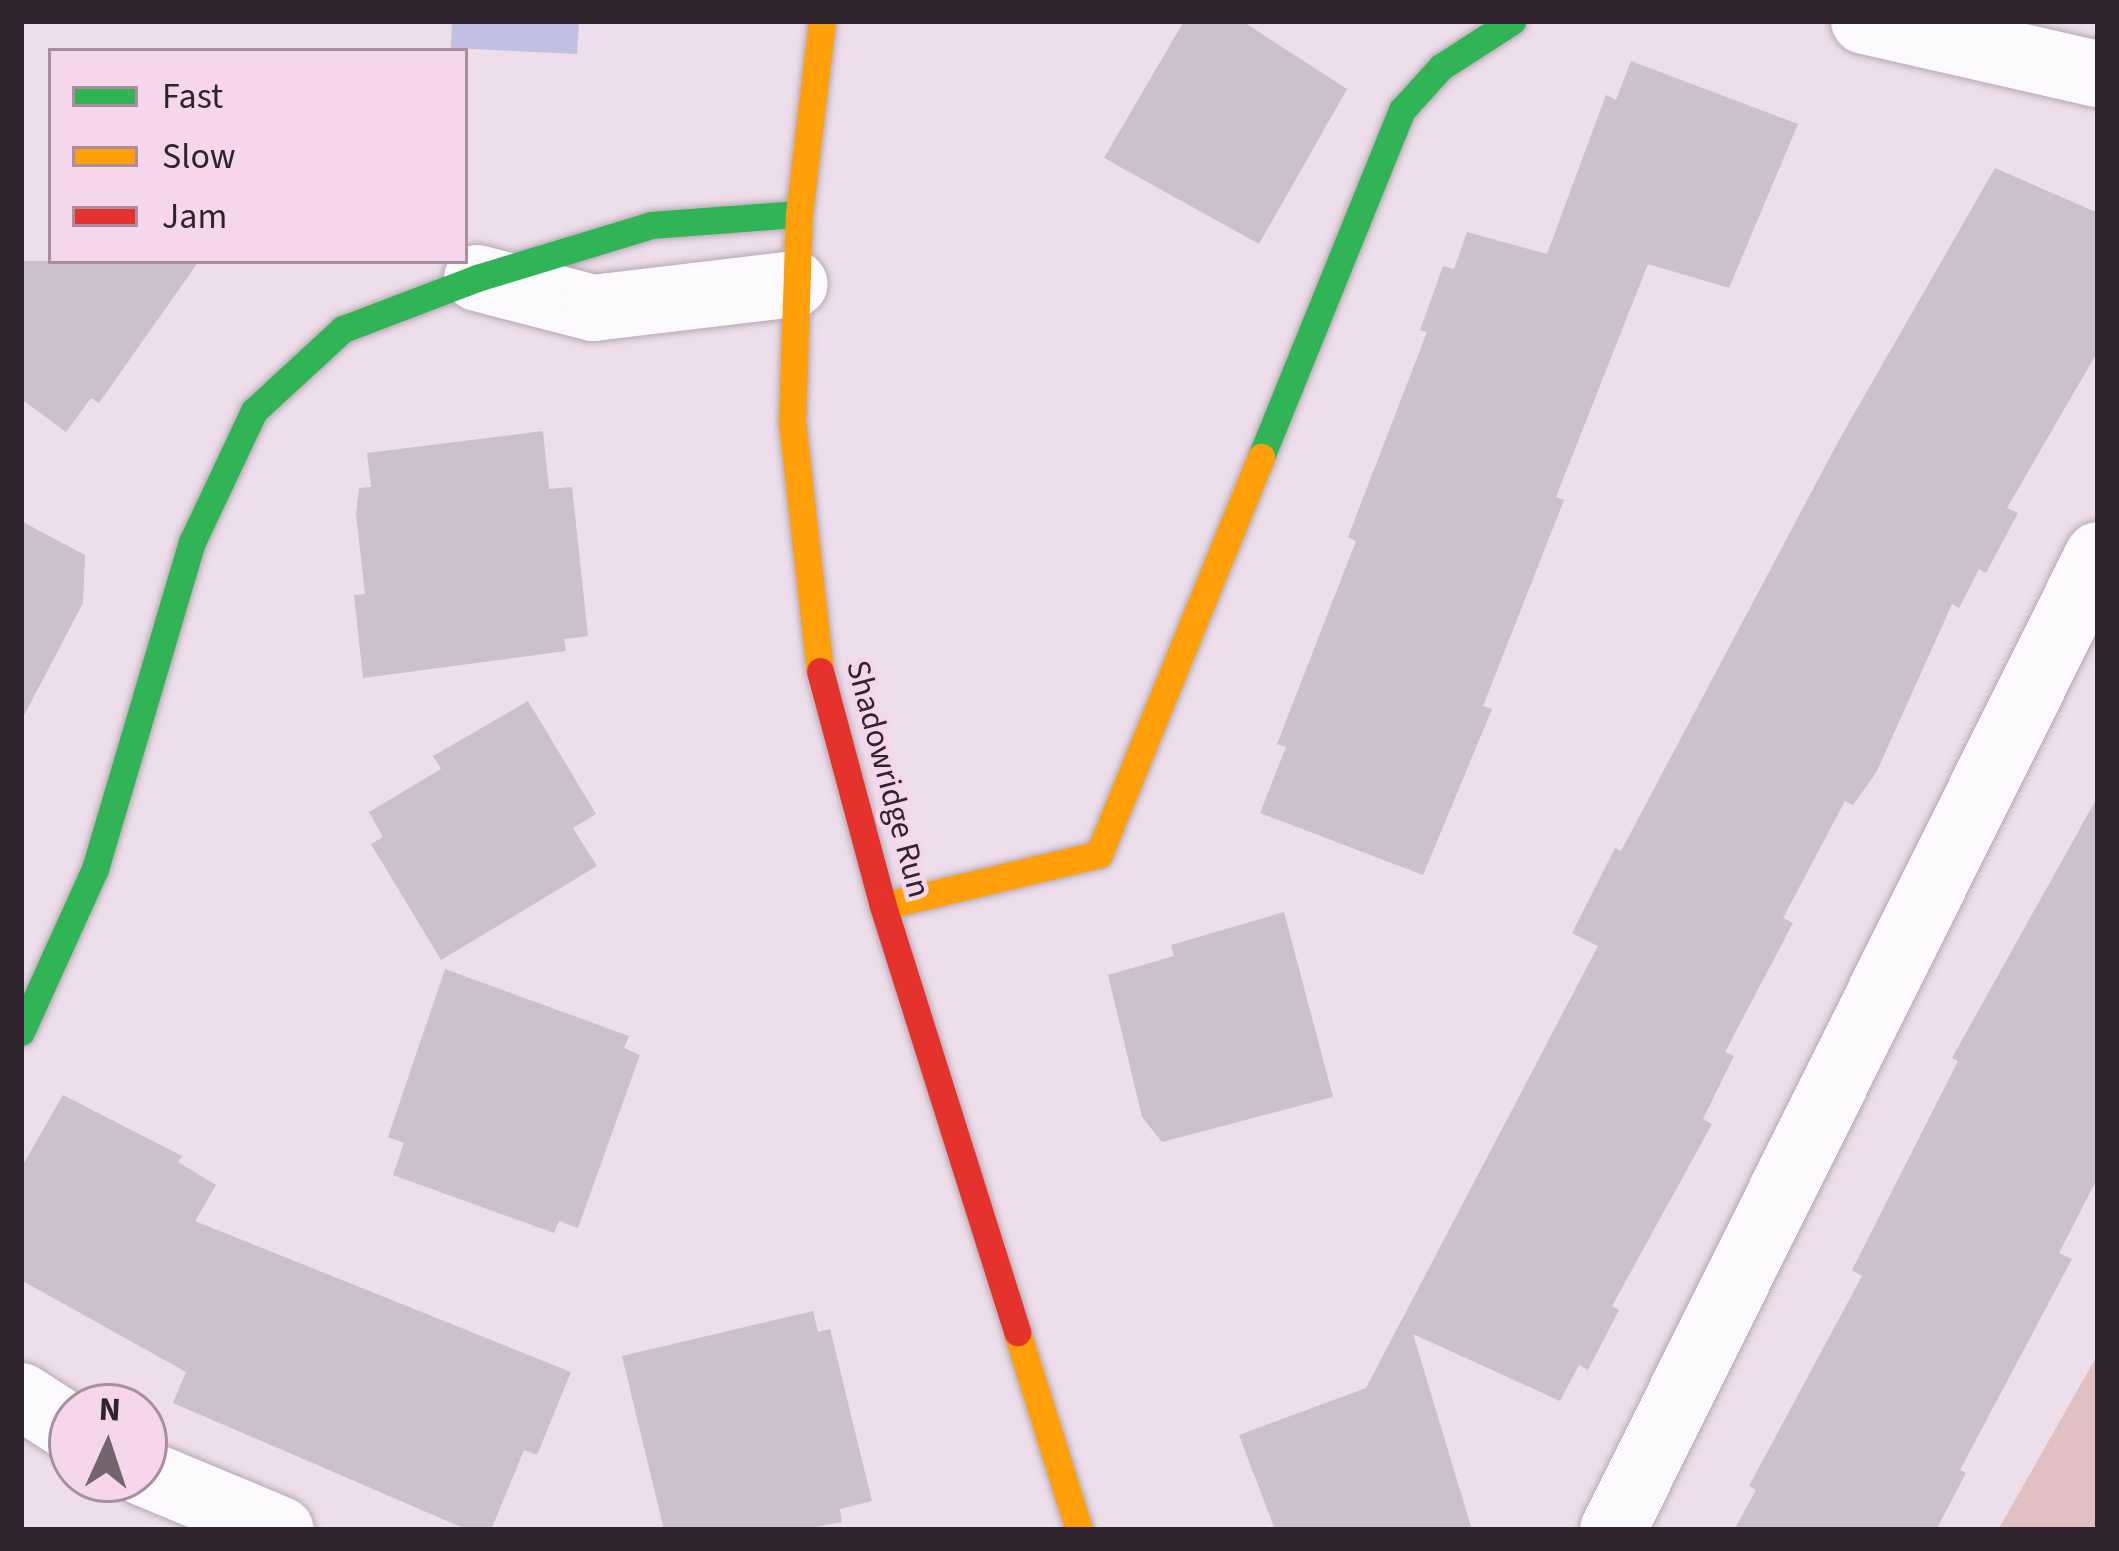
<!DOCTYPE html>
<style>
body{margin:0}
#map{position:relative;width:2119px;height:1551px;overflow:hidden;background:#eeddea;font-family:"Source Sans 3",sans-serif}
div>[style]{position:absolute}
[style*='--x']{left:calc(var(--x)*1px);top:calc(var(--y)*1px);width:calc(var(--w)*1px);rotate:calc(var(--a)*1deg)}
.green>*{inset:0;background:#e1c0c1}
.water>*{inset:0;background:#c1c0e3}
.building>*{inset:0;background:#cbc0cc}
.roads{filter:drop-shadow(0 0 3px #b5a9b2) drop-shadow(0 0 3px #b5a9b2)}
.street>*{height:66px;margin:-33px;padding:0 33px;transform-origin:33px;border-radius:33px;background:#fcfafc}
.fast>*{height:27px;margin:-13.5px;padding:0 13.5px;transform-origin:13.5px;border-radius:13.5px;background:#30b455}
.slow>*{height:27px;margin:-13.5px;padding:0 13.5px;transform-origin:13.5px;border-radius:13.5px;background:#ff9f0a}
.jam>*{height:27px;margin:-13.5px;padding:0 13.5px;transform-origin:13.5px;border-radius:13.5px;background:#e5322d}
span{translate:-50% -50%;white-space:nowrap;text-align:center;line-height:1.15;-webkit-text-stroke:9px #f5d6ed;paint-order:stroke}
.street-label{font-size:33px;color:#2f242d}
.frame{position:absolute;inset:0;border:24px solid #2f242d;pointer-events:none}
.legend{position:absolute;left:48px;top:48px;width:420px;height:216px;box-sizing:border-box;background:#f5d6ed;border:3px solid #a68fa0;margin:0;padding:15px 21px;list-style:none;font-size:36px;color:#2f242d}
.legend li{display:flex;align-items:center;gap:24px;height:60px}
.legend b{width:60px;border:3px solid #a68fa0}
.north{position:absolute;left:48px;top:1383px;width:120px;height:120px;box-sizing:border-box;background:#f5d6ed;border:3px solid #a68fa0;border-radius:50%;rotate:3deg;font-size:33px;font-weight:700;line-height:48px;text-align:center;color:#2f242d}
.north::after{content:'';display:block;margin:auto;width:42px;height:54px;background:#72656f;clip-path:polygon(50% 0,100% 100%,50% 72%,0 100%)}
</style>
<div id="map">
<div class="green">
<div style="clip-path:polygon(2098px 1354px,2098px 1530px,1998px 1530px)"></div>
</div>
<div class="water">
<div style="clip-path:polygon(452px 21px,579px 21px,577px 54px,451px 48px)"></div>
</div>
<div class="building">
<div style="clip-path:polygon(1184px 21px,1242px 21px,1347px 89px,1259px 244px,1104px 158px)"></div>
<div style="clip-path:polygon(1631px 61px,1798px 124px,1729px 288px,1648px 264px,1556px 497px,1564px 500px,1483px 706px,1492px 709px,1423px 875px,1260px 813px,1286px 747px,1277px 744px,1356px 541px,1348px 537px,1427px 332px,1420px 330px,1443px 266px,1454px 269px,1467px 232px,1547px 254px,1606px 95px,1616px 100px)"></div>
<div style="clip-path:polygon(1995px 168px,2098px 213px,2098px 351px,2007px 508px,2018px 513px,1986px 573px,1979px 569px,1959px 608px,1952px 604px,1876px 773px,1853px 805px,1845px 801px,1783px 918px,1793px 923px,1725px 1052px,1734px 1056px,1703px 1119px,1712px 1124px,1612px 1306px,1619px 1310px,1588px 1370px,1579px 1365px,1560px 1401px,1413px 1334px,1472px 1530px,1275px 1530px,1239px 1435px,1366px 1388px,1598px 946px,1572px 933px,1615px 848px,1621px 851px,1839px 440px)"></div>
<div style="clip-path:polygon(21px 261px,199px 261px,99px 403px,91px 398px,66px 432px,21px 399px)"></div>
<div style="clip-path:polygon(543px 431px,549px 489px,572px 487px,588px 636px,564px 639px,566px 651px,363px 678px,354px 595px,365px 594px,356px 514px,359px 488px,371px 487px,367px 453px)"></div>
<div style="clip-path:polygon(21px 521px,85px 555px,83px 603px,21px 721px)"></div>
<div style="clip-path:polygon(528px 701px,596px 814px,573px 828px,597px 866px,441px 960px,371px 844px,383px 837px,369px 812px,441px 769px,433px 756px)"></div>
<div style="clip-path:polygon(2098px 796px,2098px 1177px,2059px 1253px,2072px 1259px,1960px 1470px,1966px 1473px,1936px 1530px,1734px 1530px,1756px 1490px,1749px 1486px,1862px 1276px,1852px 1270px,1958px 1061px,1952px 1058px)"></div>
<div style="clip-path:polygon(1284px 912px,1333px 1097px,1162px 1142px,1142px 1117px,1108px 975px,1174px 956px,1171px 945px)"></div>
<div style="clip-path:polygon(445px 969px,629px 1036px,624px 1048px,640px 1055px,578px 1228px,559px 1221px,554px 1233px,393px 1175px,404px 1143px,388px 1137px)"></div>
<div style="clip-path:polygon(63px 1095px,182px 1156px,178px 1162px,216px 1185px,195px 1221px,571px 1372px,537px 1455px,524px 1450px,491px 1530px,468px 1530px,173px 1403px,186px 1372px,21px 1280px,21px 1168px)"></div>
<div style="clip-path:polygon(813px 1311px,818px 1332px,830px 1329px,872px 1501px,840px 1509px,842px 1522px,801px 1530px,664px 1530px,622px 1356px)"></div>
</div>
<div class="roads">
<div class="street">
<div style="--x:1864;--y:21;--w:240;--a:12.8"></div>
<div style="--x:477;--y:278;--w:120;--a:14.5"></div>
<div style="--x:593;--y:308;--w:203;--a:-6.8"></div>
<div style="--x:21;--y:1396;--w:61;--a:32.9"></div>
<div style="--x:144;--y:1473;--w:148;--a:22.6"></div>
<div style="--x:1613;--y:1530;--w:1089;--a:-63.55"></div>
</div>
<div class="fast">
<div style="--x:1261;--y:457;--w:375;--a:-67.9"></div>
<div style="--x:1402;--y:110;--w:58;--a:-47.8"></div>
<div style="--x:1441;--y:67;--w:85;--a:-32.9"></div>
<div style="--x:21;--y:1032;--w:179;--a:-65.6"></div>
<div style="--x:95;--y:869;--w:341;--a:-73.5"></div>
<div style="--x:192;--y:542;--w:145;--a:-64.7"></div>
<div style="--x:254;--y:411;--w:121;--a:-42.7"></div>
<div style="--x:343;--y:329;--w:143;--a:-20.8"></div>
<div style="--x:477;--y:278;--w:182;--a:-16.9"></div>
<div style="--x:651;--y:225;--w:148;--a:-4.3"></div>
</div>
<div class="slow">
<div style="--x:820;--y:671;--w:251;--a:-96.4"></div>
<div style="--x:792;--y:422;--w:208;--a:-88.1"></div>
<div style="--x:799;--y:214;--w:194;--a:-83.2"></div>
<div style="--x:883;--y:906;--w:222;--a:-13.5"></div>
<div style="--x:1099;--y:854;--w:429;--a:-67.8"></div>
<div style="--x:1017;--y:1332;--w:207;--a:72.6"></div>
</div>
<div class="jam">
<div style="--x:820;--y:671;--w:243;--a:75"></div>
<div style="--x:883;--y:906;--w:447;--a:72.5"></div>
</div>
</div>
<div class="street-label">
<span style="left:888px;top:779px;rotate:75deg">Shadowridge Run</span>
</div>
<div class="frame"></div>
<ul class="legend">
<li><b style="height:15px;background:#30b455"></b>Fast</li>
<li><b style="height:15px;background:#ff9f0a"></b>Slow</li>
<li><b style="height:15px;background:#e5322d"></b>Jam</li>
</ul>
<div class="north">N</div>
</div>
